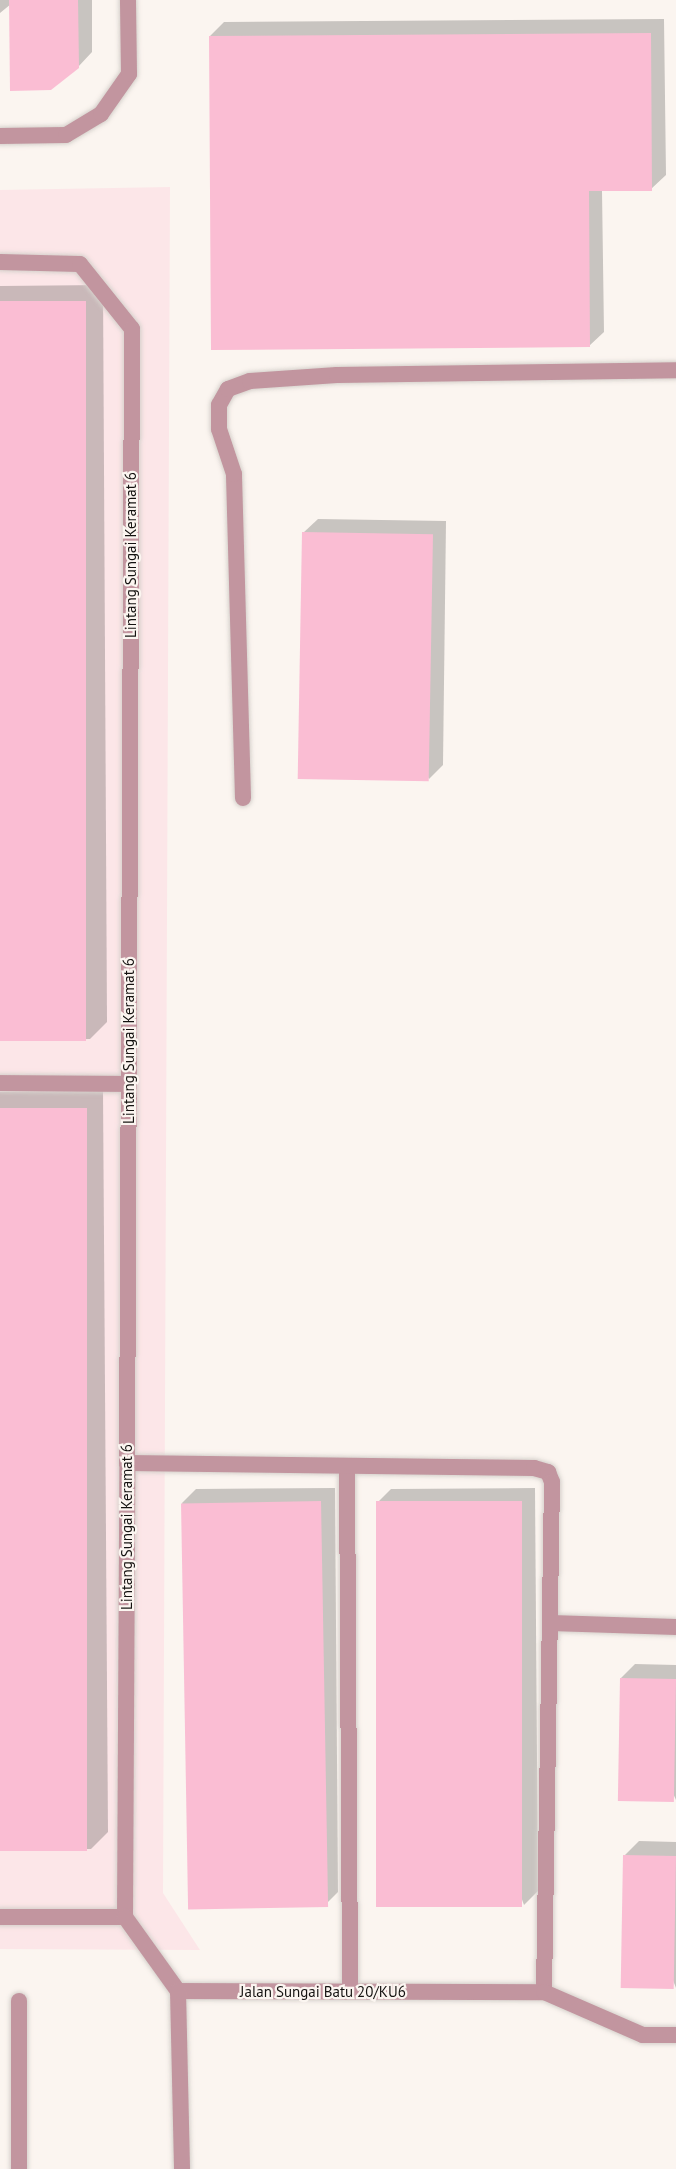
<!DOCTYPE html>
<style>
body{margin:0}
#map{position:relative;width:676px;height:2169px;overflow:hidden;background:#fbf5f0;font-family:"PT Sans",sans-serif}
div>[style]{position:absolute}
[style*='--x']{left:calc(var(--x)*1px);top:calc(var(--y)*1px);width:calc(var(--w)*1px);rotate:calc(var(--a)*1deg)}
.commercial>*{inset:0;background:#fce6e8}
.shadow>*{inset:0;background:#0003}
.building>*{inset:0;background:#fabdd3;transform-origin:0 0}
.roads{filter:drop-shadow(0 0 2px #d6d1cc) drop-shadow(0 0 2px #d6d1cc)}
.service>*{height:16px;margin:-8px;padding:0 8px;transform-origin:8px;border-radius:8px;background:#c2959f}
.minor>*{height:16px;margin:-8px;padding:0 8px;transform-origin:8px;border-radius:8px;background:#c2959f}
span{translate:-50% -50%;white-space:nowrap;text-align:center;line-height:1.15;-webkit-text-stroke:4.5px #fbf5f0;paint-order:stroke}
.street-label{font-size:15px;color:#141210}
</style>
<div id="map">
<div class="commercial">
<div style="clip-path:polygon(170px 187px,163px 1893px,200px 1950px,0 1949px,0 190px)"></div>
</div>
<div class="shadow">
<div style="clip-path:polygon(0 0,92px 0,92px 52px,78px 67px,11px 4px,0 13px)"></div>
<div style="clip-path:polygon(664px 19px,666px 175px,651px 189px,602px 190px,604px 332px,589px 346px,210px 36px,224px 22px)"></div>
<div style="clip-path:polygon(103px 285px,107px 1022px,90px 1039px,0 1040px,0 286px)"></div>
<div style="clip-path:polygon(318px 519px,446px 521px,443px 765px,429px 779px,303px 533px)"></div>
<div style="clip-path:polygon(103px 1091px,108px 1832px,91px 1849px,0 1849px,0 1092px)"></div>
<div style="clip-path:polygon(335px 1488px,338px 1892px,324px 1906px,182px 1503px,196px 1489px)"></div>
<div style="clip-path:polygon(535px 1488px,538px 1891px,524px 1905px,377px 1503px,391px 1489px)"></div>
<div style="clip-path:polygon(635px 1664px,676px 1665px,676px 1800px,621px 1678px)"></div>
<div style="clip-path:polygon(639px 1841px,676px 1842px,676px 1988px,625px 1855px)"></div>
</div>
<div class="building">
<div style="clip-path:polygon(9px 0,78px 0,79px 68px,51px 90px,10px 91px)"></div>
<div style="clip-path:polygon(651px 33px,652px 191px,589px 191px,590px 347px,211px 350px,209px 36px)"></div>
<div style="left:86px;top:301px;width:740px;height:86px;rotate:90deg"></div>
<div style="left:302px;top:532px;width:131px;height:247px;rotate:1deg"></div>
<div style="left:0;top:1108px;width:87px;height:743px"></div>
<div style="left:321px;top:1501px;width:406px;height:140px;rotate:89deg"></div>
<div style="left:522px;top:1501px;width:406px;height:146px;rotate:90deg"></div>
<div style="left:620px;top:1678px;width:56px;height:123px;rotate:1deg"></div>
<div style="left:623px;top:1855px;width:53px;height:133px;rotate:1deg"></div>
</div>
<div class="roads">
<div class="service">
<div style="--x:0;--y:262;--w:80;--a:1.4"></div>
<div style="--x:80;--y:264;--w:83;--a:51.3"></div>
<div style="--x:132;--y:329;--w:1134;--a:90.25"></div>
<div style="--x:243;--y:798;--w:324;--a:-91.6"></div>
<div style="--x:234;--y:474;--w:47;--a:-108.4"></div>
<div style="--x:219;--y:429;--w:24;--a:-90"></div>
<div style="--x:219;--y:405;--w:18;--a:-61"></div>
<div style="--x:228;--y:389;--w:23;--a:-20"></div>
<div style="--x:250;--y:381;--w:87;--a:-3.9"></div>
<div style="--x:337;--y:375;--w:339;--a:-0.8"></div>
<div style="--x:0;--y:1083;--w:129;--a:0.4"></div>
<div style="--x:347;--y:1466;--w:525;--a:89.67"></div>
<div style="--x:551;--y:1623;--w:125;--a:1.8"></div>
</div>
<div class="minor">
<div style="--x:0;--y:136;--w:66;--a:-0.9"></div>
<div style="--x:66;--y:135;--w:41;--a:-31"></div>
<div style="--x:101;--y:114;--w:49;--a:-55"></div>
<div style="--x:129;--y:74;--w:74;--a:-90.8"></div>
<div style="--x:0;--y:1917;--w:125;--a:0"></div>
<div style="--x:125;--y:1917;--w:454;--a:-89.7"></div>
<div style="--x:127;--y:1463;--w:407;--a:0.7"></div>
<div style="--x:534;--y:1468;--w:15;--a:16"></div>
<div style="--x:548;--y:1472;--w:11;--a:68"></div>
<div style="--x:552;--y:1482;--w:510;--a:90.9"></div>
<div style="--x:125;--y:1917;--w:91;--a:54.4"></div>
<div style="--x:178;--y:1991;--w:366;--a:0.2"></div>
<div style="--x:544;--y:1992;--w:108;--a:23.5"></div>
<div style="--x:643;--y:2035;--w:33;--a:0"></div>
<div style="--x:178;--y:1991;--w:178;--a:88.7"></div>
<div style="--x:19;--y:2001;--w:168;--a:90"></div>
</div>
</div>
<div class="street-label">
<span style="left:131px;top:555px;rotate:-90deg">Lintang Sungai Keramat 6</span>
<span style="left:129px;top:1041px;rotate:-90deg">Lintang Sungai Keramat 6</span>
<span style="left:127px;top:1527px;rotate:-90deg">Lintang Sungai Keramat 6</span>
<span style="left:323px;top:1992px">Jalan Sungai Batu 20/KU6</span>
</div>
</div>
